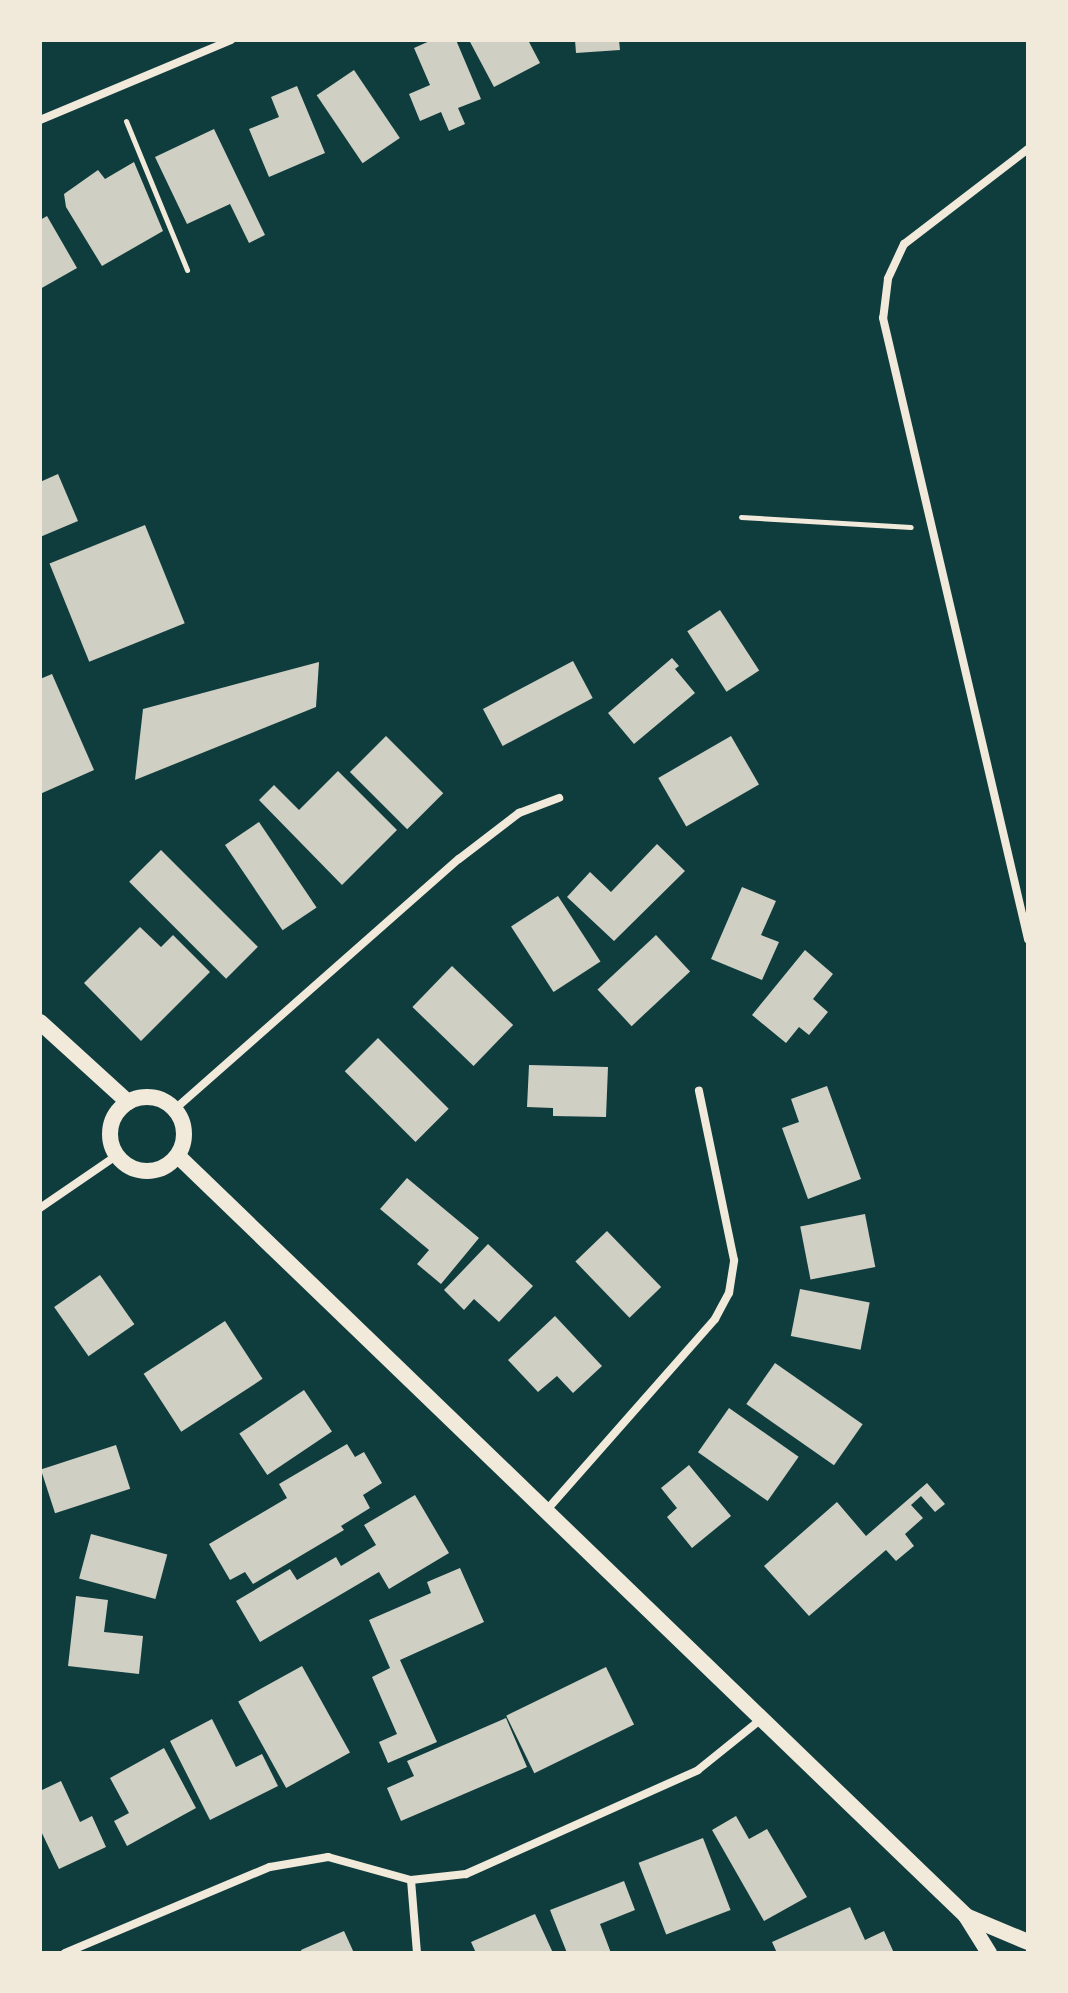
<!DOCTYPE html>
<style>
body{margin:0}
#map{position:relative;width:1068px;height:1993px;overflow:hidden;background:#0f3d3e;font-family:Overpass,sans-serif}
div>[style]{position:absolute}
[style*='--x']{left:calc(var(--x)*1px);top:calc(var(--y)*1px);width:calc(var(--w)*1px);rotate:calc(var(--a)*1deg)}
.building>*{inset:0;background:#cfcfc3;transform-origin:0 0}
.path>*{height:5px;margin:-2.5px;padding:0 2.5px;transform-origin:2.5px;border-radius:2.5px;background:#f1e9da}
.minor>*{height:8px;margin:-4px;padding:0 4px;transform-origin:4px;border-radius:4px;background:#f1e9da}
.secondary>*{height:16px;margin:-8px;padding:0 8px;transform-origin:8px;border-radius:8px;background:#f1e9da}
.secondary>.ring{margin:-8px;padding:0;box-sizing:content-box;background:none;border:16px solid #f1e9da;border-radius:50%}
span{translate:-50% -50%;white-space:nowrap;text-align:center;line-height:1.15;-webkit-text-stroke:7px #f1e9da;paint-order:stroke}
.frame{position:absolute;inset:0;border:42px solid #f1e9da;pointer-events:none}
</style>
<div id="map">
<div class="building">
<div style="clip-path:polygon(432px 40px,456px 40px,481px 99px,458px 108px,465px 124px,449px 131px,441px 112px,420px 121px,409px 94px,430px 85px,414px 48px)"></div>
<div style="clip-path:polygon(469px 40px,528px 40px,540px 63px,494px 87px)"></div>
<div style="clip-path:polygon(575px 40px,619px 40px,620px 50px,576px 53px)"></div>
<div style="left:354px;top:70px;width:82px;height:45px;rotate:56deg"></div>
<div style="clip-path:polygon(297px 86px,325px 153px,269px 177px,249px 129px,279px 117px,271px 97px)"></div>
<div style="clip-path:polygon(214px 129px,265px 235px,249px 243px,230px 204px,187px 224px,155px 157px)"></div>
<div style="clip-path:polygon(134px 162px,163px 231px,102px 266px,66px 207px,64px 194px,98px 170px,105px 179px)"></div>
<div style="clip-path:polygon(47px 216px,77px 268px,40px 289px,40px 220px)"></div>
<div style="clip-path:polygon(58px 474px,78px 521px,40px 537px,40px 482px)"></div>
<div style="left:145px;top:525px;width:106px;height:103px;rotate:68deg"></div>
<div style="left:720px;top:610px;width:72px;height:39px;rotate:57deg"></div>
<div style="clip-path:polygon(672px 658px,679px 666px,675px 669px,695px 693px,634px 744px,608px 713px)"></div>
<div style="left:573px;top:661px;width:42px;height:102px;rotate:62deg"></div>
<div style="clip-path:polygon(319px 662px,316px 707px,135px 780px,143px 709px)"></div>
<div style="clip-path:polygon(52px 674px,94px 770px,40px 794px,40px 679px)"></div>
<div style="left:386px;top:736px;width:81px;height:51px;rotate:45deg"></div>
<div style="left:731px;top:736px;width:56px;height:84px;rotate:60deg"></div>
<div style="clip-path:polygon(338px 771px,397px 830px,342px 885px,259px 800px,274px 785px,299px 810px)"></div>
<div style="left:259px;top:822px;width:103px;height:41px;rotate:56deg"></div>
<div style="clip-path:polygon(657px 844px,685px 871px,614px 941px,567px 897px,590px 872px,611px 892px)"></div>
<div style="left:161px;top:850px;width:137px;height:45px;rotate:45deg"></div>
<div style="clip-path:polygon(742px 887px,776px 901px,761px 935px,779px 942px,762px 980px,711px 959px)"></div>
<div style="left:558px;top:896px;width:78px;height:56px;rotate:57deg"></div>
<div style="clip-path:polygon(140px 927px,161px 947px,173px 935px,210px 972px,141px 1041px,84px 983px)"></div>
<div style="left:656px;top:935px;width:50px;height:80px;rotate:47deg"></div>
<div style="clip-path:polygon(805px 950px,833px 974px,813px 999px,828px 1012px,809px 1035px,799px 1027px,786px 1043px,752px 1015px)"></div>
<div style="left:452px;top:966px;width:85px;height:57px;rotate:44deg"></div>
<div style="left:378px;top:1038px;width:100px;height:47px;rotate:45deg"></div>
<div style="clip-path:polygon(529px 1065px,608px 1067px,606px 1117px,553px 1116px,553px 1108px,527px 1107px)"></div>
<div style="clip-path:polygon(827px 1086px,861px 1179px,808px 1199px,782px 1128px,799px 1122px,791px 1099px)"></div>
<div style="clip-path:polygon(407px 1178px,479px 1238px,441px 1284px,417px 1264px,429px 1250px,380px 1209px)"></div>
<div style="left:865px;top:1214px;width:54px;height:66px;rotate:79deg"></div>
<div style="left:607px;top:1231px;width:78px;height:44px;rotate:46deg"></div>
<div style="clip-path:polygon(488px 1244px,533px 1286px,499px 1322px,474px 1299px,464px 1310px,444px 1290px)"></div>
<div style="left:100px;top:1275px;width:60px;height:56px;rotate:55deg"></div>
<div style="left:800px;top:1289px;width:71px;height:48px;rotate:11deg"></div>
<div style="clip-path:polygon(555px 1316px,602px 1366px,573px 1393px,557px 1376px,538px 1392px,508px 1360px)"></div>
<div style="left:225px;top:1321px;width:69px;height:97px;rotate:57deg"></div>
<div style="left:775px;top:1363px;width:107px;height:50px;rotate:35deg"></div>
<div style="left:304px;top:1390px;width:50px;height:78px;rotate:56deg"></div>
<div style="left:729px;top:1408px;width:85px;height:54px;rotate:35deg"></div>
<div style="clip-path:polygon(347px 1444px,355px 1457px,364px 1452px,382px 1483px,363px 1495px,370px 1508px,341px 1526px,344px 1530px,253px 1584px,245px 1572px,230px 1580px,209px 1544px,287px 1498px,279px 1484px)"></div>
<div style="left:116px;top:1445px;width:46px;height:79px;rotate:72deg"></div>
<div style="clip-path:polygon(689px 1465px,731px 1516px,692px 1548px,667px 1517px,677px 1508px,661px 1488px)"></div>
<div style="clip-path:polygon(927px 1483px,945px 1504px,935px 1512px,921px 1496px,911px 1505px,923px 1518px,905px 1534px,914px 1546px,896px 1561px,886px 1550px,809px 1616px,764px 1566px,837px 1502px,866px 1536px)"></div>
<div style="clip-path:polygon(415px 1495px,449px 1553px,389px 1589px,379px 1572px,260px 1642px,236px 1601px,290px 1569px,297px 1580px,336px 1557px,341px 1566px,376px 1545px,364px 1525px)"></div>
<div style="left:91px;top:1534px;width:79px;height:46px;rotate:15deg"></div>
<div style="clip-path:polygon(460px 1568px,484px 1622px,400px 1660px,437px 1742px,388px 1763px,379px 1742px,397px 1734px,372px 1677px,390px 1668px,369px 1620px,431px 1593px,427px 1582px)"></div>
<div style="clip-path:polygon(76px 1596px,108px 1600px,104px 1632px,143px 1636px,139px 1674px,68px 1666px)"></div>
<div style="left:302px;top:1666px;width:99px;height:73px;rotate:61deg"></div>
<div style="left:606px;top:1667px;width:64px;height:111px;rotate:64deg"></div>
<div style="clip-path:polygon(506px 1718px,527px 1767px,401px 1821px,387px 1788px,414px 1776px,407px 1761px)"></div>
<div style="clip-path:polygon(212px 1719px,236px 1767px,262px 1754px,278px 1786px,210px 1820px,170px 1741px)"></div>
<div style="clip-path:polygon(164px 1748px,196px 1808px,127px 1846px,114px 1821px,129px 1813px,110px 1778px)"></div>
<div style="clip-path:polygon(61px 1781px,80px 1822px,92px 1816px,106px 1847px,59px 1869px,40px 1829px,40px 1791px)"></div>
<div style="clip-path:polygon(736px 1816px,749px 1839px,767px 1829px,807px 1897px,764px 1921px,712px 1830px)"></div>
<div style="left:703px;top:1838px;width:77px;height:69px;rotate:69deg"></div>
<div style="clip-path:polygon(624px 1881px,635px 1910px,600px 1924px,611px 1953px,567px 1953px,550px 1910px)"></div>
<div style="clip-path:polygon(850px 1907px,865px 1940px,884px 1931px,894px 1953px,777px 1953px,772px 1942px)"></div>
<div style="clip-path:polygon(535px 1914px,553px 1953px,476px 1953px,471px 1942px)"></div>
<div style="clip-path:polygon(344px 1931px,354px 1953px,302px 1953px,301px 1950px)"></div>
</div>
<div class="path">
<div style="--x:126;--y:121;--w:161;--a:67.7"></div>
<div style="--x:741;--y:517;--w:170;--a:3.4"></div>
</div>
<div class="minor">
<div style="--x:40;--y:120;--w:207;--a:-22.7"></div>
<div style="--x:1028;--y:149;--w:156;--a:142.5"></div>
<div style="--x:904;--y:244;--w:38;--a:115"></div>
<div style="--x:888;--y:279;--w:39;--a:97"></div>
<div style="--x:883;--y:318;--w:638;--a:76.86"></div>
<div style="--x:175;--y:1109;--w:378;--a:-41.4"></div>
<div style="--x:459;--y:859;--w:76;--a:-37.5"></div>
<div style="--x:519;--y:813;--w:43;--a:-20.6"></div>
<div style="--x:40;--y:1208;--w:92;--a:-34.4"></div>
<div style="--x:545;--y:1512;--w:257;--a:-48.6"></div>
<div style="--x:715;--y:1319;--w:30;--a:-62"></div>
<div style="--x:729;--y:1293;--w:33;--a:-81"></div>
<div style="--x:734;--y:1260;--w:173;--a:-101.7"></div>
<div style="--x:411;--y:1880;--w:73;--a:85.3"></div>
<div style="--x:65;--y:1953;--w:222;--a:-22.8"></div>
<div style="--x:270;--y:1867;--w:59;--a:-9.8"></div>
<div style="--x:328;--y:1857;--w:86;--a:15.5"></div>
<div style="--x:411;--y:1880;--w:55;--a:-6.2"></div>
<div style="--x:466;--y:1874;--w:254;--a:-24.1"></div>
<div style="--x:698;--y:1770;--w:80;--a:-38.9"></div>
</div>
<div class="secondary">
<div style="--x:40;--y:1022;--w:119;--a:42.3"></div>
<div class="ring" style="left:110px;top:1097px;width:58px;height:58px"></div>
<div style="--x:178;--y:1156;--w:1095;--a:43.96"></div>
<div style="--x:966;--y:1916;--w:44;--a:58.1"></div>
<div style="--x:966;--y:1916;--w:67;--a:22.8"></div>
</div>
<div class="frame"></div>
</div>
